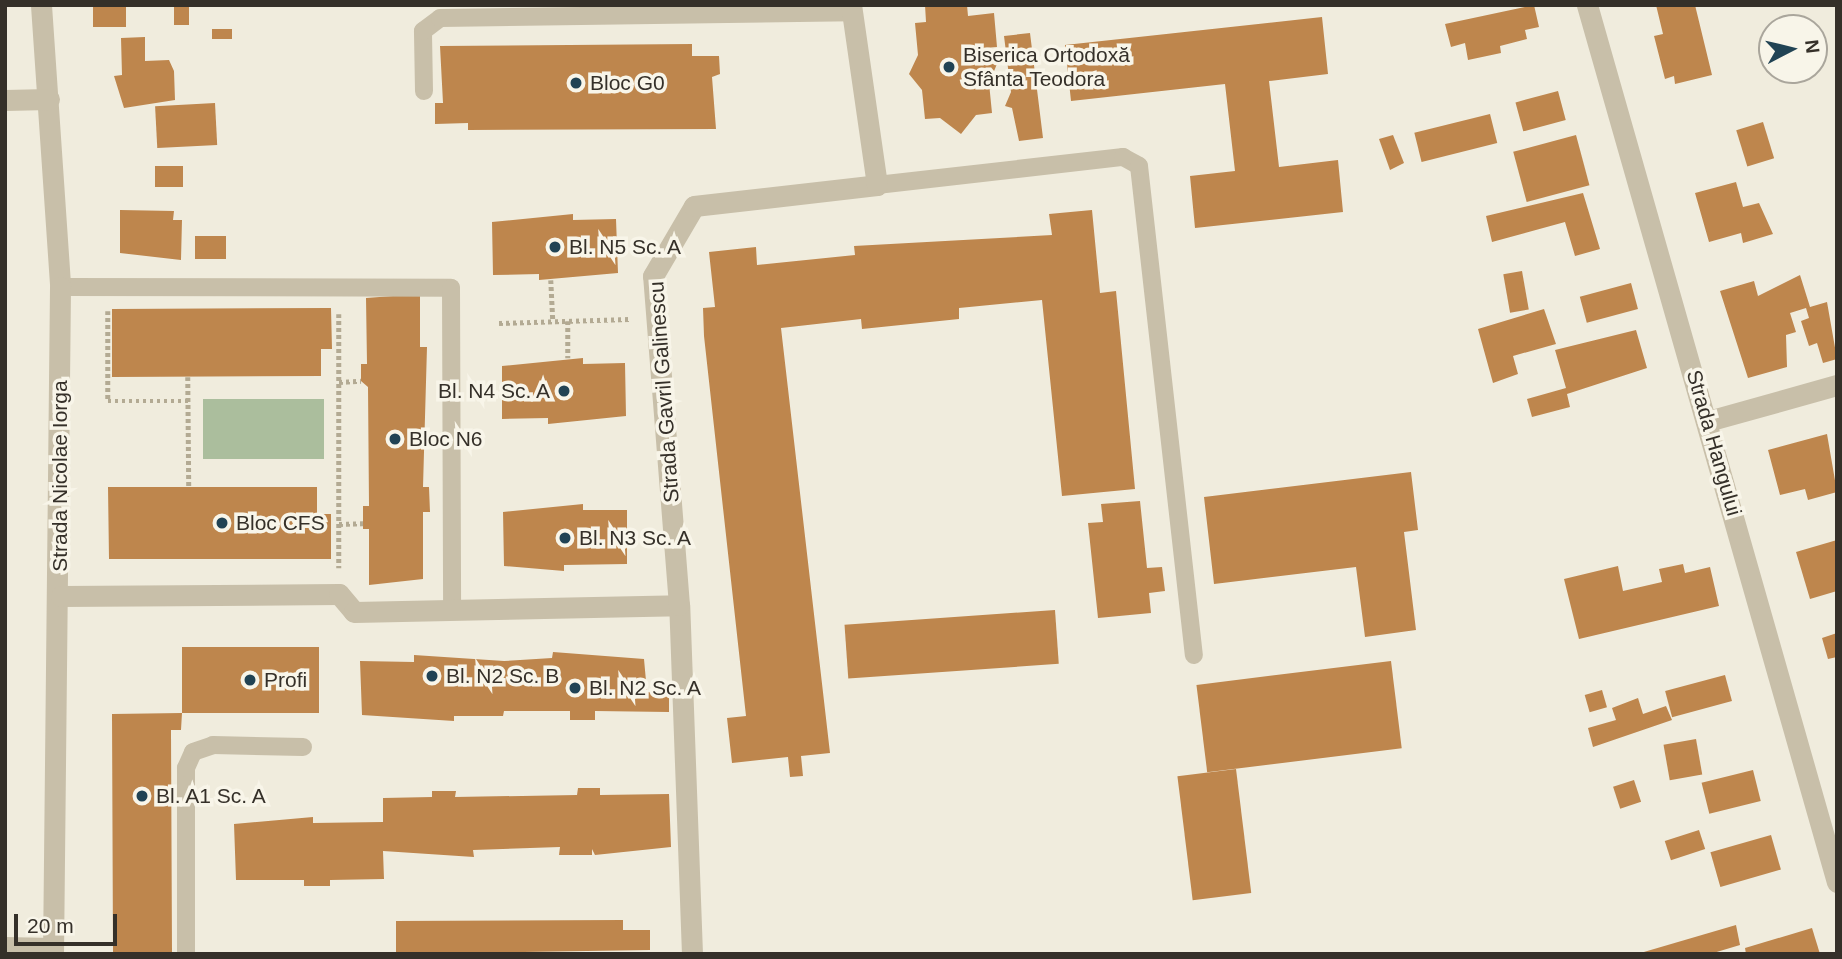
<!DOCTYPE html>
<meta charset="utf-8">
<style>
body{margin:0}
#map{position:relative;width:1842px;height:959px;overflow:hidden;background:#f0ecdd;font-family:Helvetica,sans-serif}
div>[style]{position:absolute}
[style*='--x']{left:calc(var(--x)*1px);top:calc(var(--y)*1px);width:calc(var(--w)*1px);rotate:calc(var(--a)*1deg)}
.green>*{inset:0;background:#abbe9d;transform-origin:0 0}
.building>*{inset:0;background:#be864d;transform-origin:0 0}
.path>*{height:4.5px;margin-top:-2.25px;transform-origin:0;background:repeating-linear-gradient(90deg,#b3aa93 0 3.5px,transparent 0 7px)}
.lane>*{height:18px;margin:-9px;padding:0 9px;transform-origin:9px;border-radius:9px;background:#c8bfa9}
.street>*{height:21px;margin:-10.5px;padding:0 10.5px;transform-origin:10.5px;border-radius:10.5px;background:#c8bfa9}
.dots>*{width:19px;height:19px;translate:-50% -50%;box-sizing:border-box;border:4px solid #f8f5e9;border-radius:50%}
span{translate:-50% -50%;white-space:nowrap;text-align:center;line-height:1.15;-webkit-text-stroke:7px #f8f5e9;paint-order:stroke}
.poi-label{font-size:21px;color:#353029}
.left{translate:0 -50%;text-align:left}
.right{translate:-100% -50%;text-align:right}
.street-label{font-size:21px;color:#353029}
.frame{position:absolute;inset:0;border:7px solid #353029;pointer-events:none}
.north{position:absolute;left:1758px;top:14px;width:70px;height:70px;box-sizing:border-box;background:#f8f5e9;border:2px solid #aaa69c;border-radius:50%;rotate:83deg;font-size:19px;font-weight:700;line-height:28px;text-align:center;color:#353029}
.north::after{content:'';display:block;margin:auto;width:24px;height:32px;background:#214354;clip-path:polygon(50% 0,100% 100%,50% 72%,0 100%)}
.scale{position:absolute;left:14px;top:914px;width:103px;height:32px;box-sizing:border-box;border:4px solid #353029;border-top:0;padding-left:9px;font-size:21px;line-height:24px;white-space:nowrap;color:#353029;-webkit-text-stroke:5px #f8f5e9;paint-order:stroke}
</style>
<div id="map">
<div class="green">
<div style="left:324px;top:399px;width:60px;height:121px;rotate:90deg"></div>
</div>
<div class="building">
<div style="left:93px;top:5px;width:33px;height:22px"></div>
<div style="clip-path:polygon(925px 5px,967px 5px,968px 16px,994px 13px,997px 47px,984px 48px,997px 64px,989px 83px,992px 113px,976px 115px,961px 134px,940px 118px,925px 119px,922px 90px,909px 74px,918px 55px,915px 23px,926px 22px)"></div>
<div style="clip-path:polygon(1534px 5px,1539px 27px,1525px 30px,1527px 39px,1500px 46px,1501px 53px,1468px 60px,1465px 43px,1451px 47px,1445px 24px)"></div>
<div style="clip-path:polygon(1656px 5px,1695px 5px,1712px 75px,1675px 84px,1674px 76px,1665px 79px,1654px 36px,1663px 34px)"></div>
<div style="left:174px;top:6px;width:15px;height:19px"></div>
<div style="clip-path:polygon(1322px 17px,1328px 74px,1269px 81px,1279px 167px,1338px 160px,1343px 212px,1195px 228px,1190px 176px,1235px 171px,1225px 84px,1071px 101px,1065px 45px)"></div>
<div style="left:212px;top:29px;width:20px;height:10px"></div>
<div style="clip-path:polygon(1030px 33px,1043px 138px,1019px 141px,1012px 108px,1005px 106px,1011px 92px,1004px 36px)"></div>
<div style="clip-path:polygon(145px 37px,145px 61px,169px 60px,174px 71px,175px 100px,124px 108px,114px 76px,122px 75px,121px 38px)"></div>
<div style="clip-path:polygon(692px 44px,692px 56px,719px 56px,720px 74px,712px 77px,716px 129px,468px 130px,468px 123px,435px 124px,435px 103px,443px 103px,440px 46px)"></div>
<div style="left:1558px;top:91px;width:30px;height:44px;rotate:75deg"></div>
<div style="left:215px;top:103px;width:42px;height:60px;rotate:87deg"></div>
<div style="left:1490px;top:114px;width:30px;height:78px;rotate:76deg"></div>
<div style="left:1763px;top:122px;width:38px;height:28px;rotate:73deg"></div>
<div style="clip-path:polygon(1393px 135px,1404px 163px,1390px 170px,1379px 139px)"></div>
<div style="left:1576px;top:135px;width:52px;height:65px;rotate:75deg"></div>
<div style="left:155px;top:166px;width:28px;height:21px"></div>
<div style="clip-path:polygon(1736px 182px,1743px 207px,1759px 203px,1773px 234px,1743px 243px,1741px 233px,1709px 242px,1695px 193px)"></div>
<div style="clip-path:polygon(1583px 193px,1600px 249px,1575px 256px,1565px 222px,1492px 242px,1486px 216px)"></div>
<div style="clip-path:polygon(120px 210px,174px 211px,173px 220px,182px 220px,181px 260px,120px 253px)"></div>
<div style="clip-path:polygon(1092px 210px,1100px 293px,1116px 291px,1135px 489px,1062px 496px,1042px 300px,959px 308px,959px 319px,862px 329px,861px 319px,781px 328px,830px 753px,801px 756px,803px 776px,790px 777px,788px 757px,732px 763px,727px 718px,746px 716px,704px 336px,703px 308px,715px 307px,709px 252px,756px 247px,757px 265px,855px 255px,854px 246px,1052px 235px,1049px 214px)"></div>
<div style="clip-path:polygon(573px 214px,573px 220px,616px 219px,618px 273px,539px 280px,539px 274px,493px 275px,492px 222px)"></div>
<div style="left:195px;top:236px;width:31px;height:23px"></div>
<div style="left:1522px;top:271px;width:39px;height:19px;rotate:80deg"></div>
<div style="clip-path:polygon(1800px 275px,1810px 307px,1827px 302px,1837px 359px,1823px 363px,1817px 343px,1809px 346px,1801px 321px,1809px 318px,1806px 308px,1790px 313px,1796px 332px,1786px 335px,1787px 367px,1748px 378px,1720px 291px,1754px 281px,1758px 296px)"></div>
<div style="left:1631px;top:283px;width:27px;height:53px;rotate:75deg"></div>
<div style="clip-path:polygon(420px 294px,420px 347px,427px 347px,423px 487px,429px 487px,430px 512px,423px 512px,423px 579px,369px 585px,369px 529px,363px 529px,363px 506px,369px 506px,368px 387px,361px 381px,361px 364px,367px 364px,366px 298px)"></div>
<div style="clip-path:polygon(331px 308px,332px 349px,321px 349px,321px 376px,112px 377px,112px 309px)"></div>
<div style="clip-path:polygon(1544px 309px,1556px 344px,1513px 356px,1518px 374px,1493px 383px,1478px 329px)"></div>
<div style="clip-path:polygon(1636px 330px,1647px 368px,1567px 394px,1570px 407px,1532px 417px,1527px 399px,1566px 388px,1555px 350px)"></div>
<div style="clip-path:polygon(583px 358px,583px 364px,625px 363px,626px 416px,548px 424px,548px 418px,502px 419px,502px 366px)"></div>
<div style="clip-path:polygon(1827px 434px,1837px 492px,1808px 500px,1805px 489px,1780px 495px,1768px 450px)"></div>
<div style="clip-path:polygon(1411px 472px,1418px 530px,1404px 532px,1416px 630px,1365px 637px,1356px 567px,1214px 584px,1204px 497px)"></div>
<div style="clip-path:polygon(108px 487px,317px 487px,317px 514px,331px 514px,331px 559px,109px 559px)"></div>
<div style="clip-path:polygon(1140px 501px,1147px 568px,1162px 567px,1165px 591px,1149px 593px,1151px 613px,1098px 618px,1088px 523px,1103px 522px,1101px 504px)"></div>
<div style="clip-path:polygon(583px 504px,583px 510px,627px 510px,627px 564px,564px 565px,564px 571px,504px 566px,503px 512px)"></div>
<div style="clip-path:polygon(1837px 540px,1837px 591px,1810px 599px,1796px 552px)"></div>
<div style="clip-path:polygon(1683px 564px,1685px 573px,1710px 567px,1719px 606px,1579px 639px,1564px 579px,1618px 566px,1623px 591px,1662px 582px,1659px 569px)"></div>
<div style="left:1055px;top:610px;width:54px;height:211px;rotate:86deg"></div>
<div style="clip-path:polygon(1837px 633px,1837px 657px,1828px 659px,1822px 638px)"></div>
<div style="left:182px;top:647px;width:137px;height:66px"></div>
<div style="clip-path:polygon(553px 652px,644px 659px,647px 692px,669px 692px,669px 712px,595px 711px,595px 720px,570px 720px,570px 711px,504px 711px,503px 716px,454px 716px,454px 721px,362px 715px,360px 661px,414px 662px,414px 655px,504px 661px,552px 658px)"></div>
<div style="left:1391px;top:661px;width:88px;height:196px;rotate:83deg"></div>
<div style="left:1725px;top:675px;width:27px;height:62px;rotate:75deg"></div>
<div style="left:1602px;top:690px;width:18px;height:18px;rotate:74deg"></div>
<div style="clip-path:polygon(1638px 698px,1643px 714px,1666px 706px,1672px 720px,1593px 747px,1588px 728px,1616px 720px,1612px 708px)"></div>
<div style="clip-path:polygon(182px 713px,181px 730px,171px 730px,172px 954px,113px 954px,112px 714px)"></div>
<div style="left:1696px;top:739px;width:36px;height:33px;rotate:80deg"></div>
<div style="left:1236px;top:769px;width:125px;height:59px;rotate:83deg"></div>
<div style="left:1753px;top:770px;width:32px;height:53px;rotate:76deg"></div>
<div style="left:1634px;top:780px;width:23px;height:22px;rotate:72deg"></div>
<div style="clip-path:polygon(578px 788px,600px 788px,600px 795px,669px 794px,671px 847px,595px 855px,592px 849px,592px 855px,559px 855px,560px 847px,473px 850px,474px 857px,383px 851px,384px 879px,330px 880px,330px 886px,304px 886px,304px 880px,236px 880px,234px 824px,313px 817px,313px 823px,383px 822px,383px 798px,432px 797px,432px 791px,456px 791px,455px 797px,577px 795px)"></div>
<div style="left:1699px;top:830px;width:20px;height:36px;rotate:72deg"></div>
<div style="left:1771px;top:835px;width:36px;height:63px;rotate:74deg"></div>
<div style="clip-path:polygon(623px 920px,623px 930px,650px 930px,650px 950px,396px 954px,396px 921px)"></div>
<div style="clip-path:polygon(1736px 925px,1740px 945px,1710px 954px,1637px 954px)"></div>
<div style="clip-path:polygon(1812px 928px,1820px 954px,1746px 954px,1745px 948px)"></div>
</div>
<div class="path">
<div style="--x:551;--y:280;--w:41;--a:87.2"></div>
<div style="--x:108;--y:311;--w:90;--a:90"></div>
<div style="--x:108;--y:401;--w:80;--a:0"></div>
<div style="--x:339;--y:314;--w:254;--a:90"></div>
<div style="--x:568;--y:321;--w:37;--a:90"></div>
<div style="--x:499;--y:323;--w:130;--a:-1.8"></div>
<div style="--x:188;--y:377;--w:110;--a:89.5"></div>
<div style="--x:339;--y:382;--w:22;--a:-3"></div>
<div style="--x:339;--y:524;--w:24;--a:-2"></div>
</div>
<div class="lane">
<div style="--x:424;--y:91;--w:60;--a:-91"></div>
<div style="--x:423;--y:31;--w:21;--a:-37"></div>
<div style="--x:440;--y:18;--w:412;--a:-0.8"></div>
<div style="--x:877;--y:185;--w:248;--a:-6.5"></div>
<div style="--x:1123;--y:157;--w:18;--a:29"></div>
<div style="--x:1139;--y:166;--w:492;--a:83.6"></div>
<div style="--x:60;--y:287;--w:391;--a:0.1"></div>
<div style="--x:451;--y:288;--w:322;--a:89.8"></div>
<div style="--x:5;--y:946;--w:48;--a:1.2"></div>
<div style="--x:186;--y:954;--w:186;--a:-90"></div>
<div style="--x:186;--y:768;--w:17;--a:-66"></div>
<div style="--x:193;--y:752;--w:21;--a:-19"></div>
<div style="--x:213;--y:745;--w:90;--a:1.3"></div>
</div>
<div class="street">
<div style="--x:41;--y:5;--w:283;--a:86.1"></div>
<div style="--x:60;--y:287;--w:667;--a:90.6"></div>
<div style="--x:1587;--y:5;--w:912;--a:74.09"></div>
<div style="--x:5;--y:100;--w:44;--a:-1.3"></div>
<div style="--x:1708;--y:421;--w:134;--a:-15.6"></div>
<div style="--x:61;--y:596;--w:278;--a:-0.4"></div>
<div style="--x:339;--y:594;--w:23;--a:50"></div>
<div style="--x:354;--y:612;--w:325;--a:-1.2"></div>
<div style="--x:692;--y:954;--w:349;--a:-92.1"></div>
<div style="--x:679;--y:605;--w:330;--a:-94.5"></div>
<div style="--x:653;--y:276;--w:81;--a:-59.6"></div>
<div style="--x:694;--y:206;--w:184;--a:-6.5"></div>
<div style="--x:877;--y:185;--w:182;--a:-98.2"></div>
</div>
<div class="dots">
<div style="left:949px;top:67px;background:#214354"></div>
<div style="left:576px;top:83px;background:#214354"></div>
<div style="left:555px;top:247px;background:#214354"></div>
<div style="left:564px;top:391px;background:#214354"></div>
<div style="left:395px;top:439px;background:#214354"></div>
<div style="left:222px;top:523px;background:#214354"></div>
<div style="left:565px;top:538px;background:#214354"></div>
<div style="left:432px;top:676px;background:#214354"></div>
<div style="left:250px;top:680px;background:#214354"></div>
<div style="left:575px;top:688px;background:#214354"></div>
<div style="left:142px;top:796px;background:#214354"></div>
</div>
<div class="poi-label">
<span class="left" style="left:963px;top:67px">Biserica Ortodoxă<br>Sfânta Teodora</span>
<span class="left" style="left:590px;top:83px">Bloc G0</span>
<span class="left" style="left:569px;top:247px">Bl. N5 Sc. A</span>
<span class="right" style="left:550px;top:391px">Bl. N4 Sc. A</span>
<span class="left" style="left:409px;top:439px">Bloc N6</span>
<span class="left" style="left:236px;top:523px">Bloc CFS</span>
<span class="left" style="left:579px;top:538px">Bl. N3 Sc. A</span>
<span class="left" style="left:446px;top:676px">Bl. N2 Sc. B</span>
<span class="left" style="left:264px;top:680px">Profi</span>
<span class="left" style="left:589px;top:688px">Bl. N2 Sc. A</span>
<span class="left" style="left:156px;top:796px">Bl. A1 Sc. A</span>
</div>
<div class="street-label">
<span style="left:664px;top:392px;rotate:-94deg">Strada Gavril Galinescu</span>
<span style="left:1714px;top:443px;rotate:74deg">Strada Hangului</span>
<span style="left:60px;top:476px;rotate:-90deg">Strada Nicolae Iorga</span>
</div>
<div class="frame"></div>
<div class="north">N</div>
<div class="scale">20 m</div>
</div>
